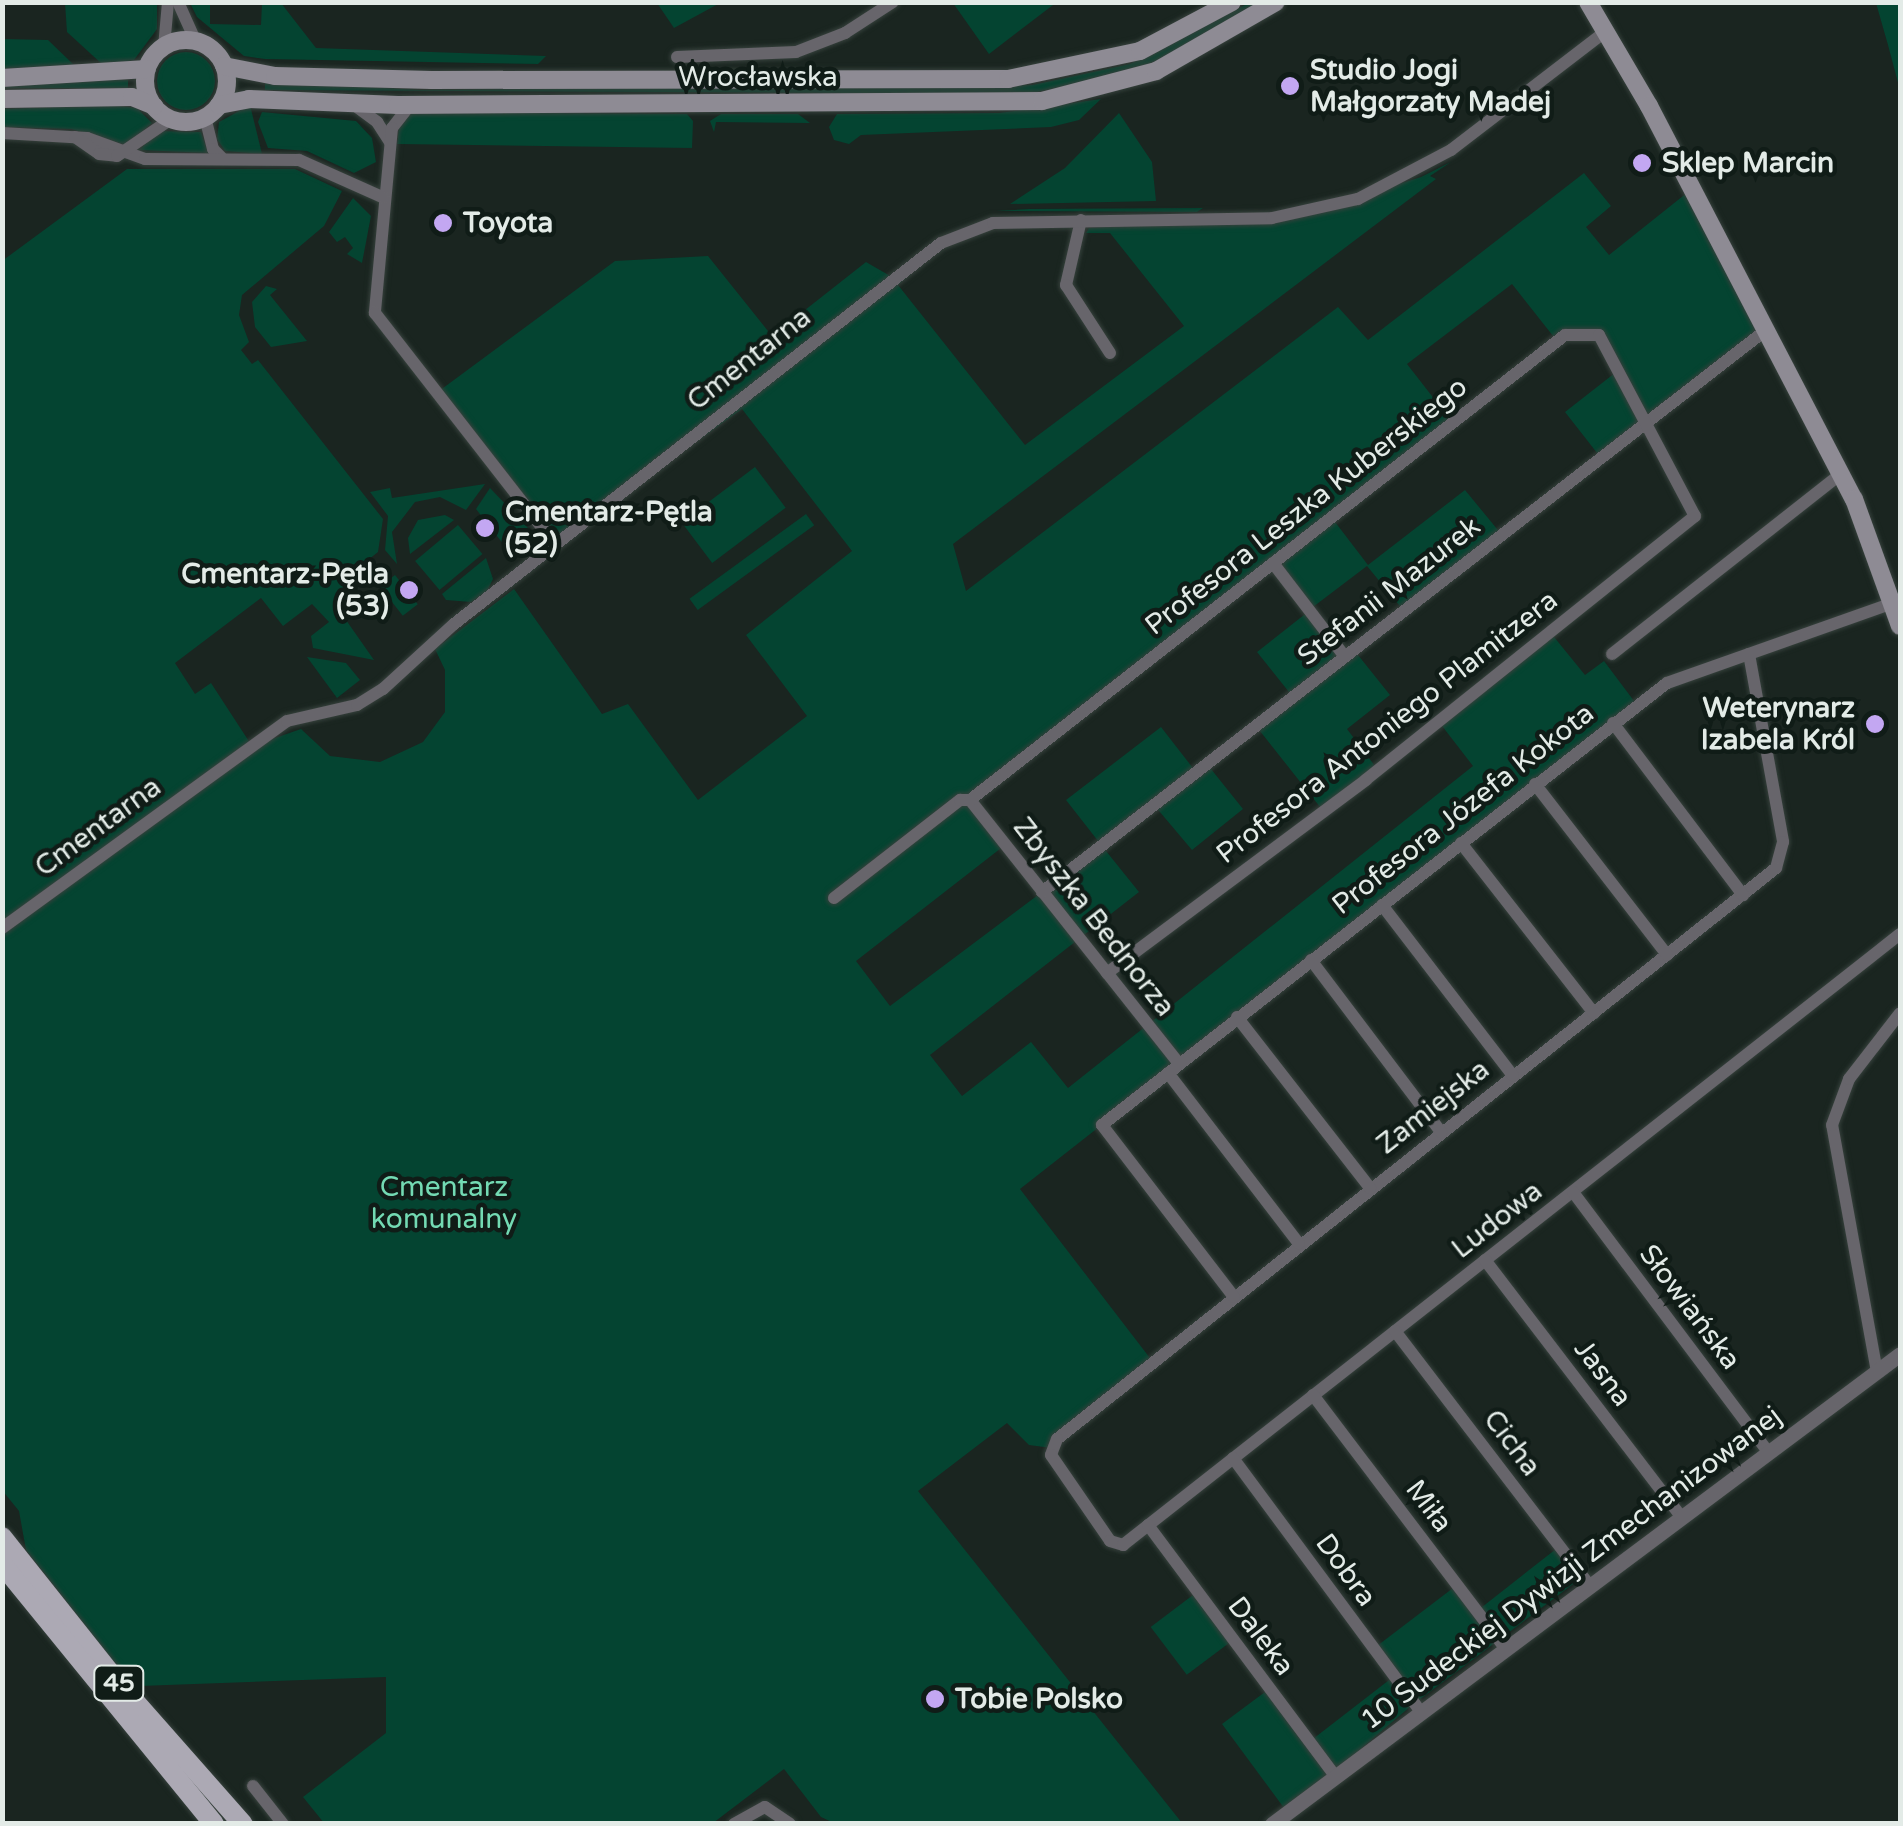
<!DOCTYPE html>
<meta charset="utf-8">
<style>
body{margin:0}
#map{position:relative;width:1903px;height:1826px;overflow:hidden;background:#1a2520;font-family:"Varela Round",sans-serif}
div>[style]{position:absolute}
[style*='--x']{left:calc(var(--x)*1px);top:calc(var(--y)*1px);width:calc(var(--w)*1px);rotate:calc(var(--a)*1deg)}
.green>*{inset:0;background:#044431;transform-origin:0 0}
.round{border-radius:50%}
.roads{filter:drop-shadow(0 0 2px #36413c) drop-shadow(0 0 2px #36413c)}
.minor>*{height:12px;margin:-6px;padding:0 6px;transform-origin:6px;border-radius:6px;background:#67656b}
.tertiary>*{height:15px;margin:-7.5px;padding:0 7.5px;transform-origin:7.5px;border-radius:7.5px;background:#67656b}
.secondary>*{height:18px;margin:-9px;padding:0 9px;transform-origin:9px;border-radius:9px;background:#8e8b94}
.secondary>.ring{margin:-9px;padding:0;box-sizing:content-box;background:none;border:18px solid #8e8b94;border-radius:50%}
.primary>*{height:20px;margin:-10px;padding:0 10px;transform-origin:10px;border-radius:10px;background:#aca9b4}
.dots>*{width:28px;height:28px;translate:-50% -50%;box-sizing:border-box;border:5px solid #101c17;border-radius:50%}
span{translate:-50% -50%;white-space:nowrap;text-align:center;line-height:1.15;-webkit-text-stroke:9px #101c17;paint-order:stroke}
.shield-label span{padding:2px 8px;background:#101c17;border:2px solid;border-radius:8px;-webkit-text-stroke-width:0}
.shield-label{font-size:25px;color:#e3ebe7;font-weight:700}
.poi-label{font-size:28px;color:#e3ebe7;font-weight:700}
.left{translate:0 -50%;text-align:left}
.right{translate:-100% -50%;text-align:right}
.street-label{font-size:28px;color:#e3ebe7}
.park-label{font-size:28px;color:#73dab3}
.frame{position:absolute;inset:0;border:5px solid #e3ebe7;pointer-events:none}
</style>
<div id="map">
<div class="green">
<div style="clip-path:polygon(1057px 2px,989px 54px,953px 3px,953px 2px)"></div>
<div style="clip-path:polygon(65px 3px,157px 3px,157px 29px,134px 60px,103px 65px,67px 32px)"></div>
<div style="clip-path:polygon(190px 3px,210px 3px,210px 24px,261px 25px,262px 3px,281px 3px,316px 48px,546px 56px,538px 64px,265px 59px,244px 56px,197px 17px)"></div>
<div style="clip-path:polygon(657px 3px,720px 3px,674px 28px)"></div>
<div style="clip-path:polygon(1249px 3px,1261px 3px,1170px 55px,1126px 73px,1027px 94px,265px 90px,265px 81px,419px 90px,1032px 85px,1130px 64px)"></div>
<div style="clip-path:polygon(1876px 3px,1900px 3px,1900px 90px,1888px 45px)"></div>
<div style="clip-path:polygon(2px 39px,48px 40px,74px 65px,3px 69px)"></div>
<div class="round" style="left:157px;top:52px;width:58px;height:58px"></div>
<div style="left:128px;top:80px;width:8px;height:126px;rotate:90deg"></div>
<div style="clip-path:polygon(1101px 99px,1079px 120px,1051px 127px,861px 135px,849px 144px,834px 140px,829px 127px,837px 114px,999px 113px)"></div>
<div style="clip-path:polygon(109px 105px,137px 108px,152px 123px,127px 145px,71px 129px,3px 127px,3px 109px)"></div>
<div style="clip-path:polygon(250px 105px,262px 154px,225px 151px,217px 139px,219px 122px)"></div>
<div style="clip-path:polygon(262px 112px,356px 121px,372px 138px,376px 162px,354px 173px,307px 151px,268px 148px,258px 122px)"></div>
<div style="clip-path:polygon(412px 112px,687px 114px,693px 121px,692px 148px,397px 144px,400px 120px)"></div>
<div style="clip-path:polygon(1119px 113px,1152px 162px,1156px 201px,1010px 204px,1065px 168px)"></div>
<div style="clip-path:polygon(721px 114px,798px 114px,810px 123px,716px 122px,714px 132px,710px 121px)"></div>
<div style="clip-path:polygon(159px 131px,201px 132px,208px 153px,139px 150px)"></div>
<div style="clip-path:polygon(1451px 162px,1430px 176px,1436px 179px,953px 544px,966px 591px,1338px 307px,1368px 340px,1584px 173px,1611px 206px,1586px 227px,1609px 255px,1693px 188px,1766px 330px,1601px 458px,1565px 412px,1620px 369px,1599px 335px,1557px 341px,1512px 284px,1407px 364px,1453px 423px,1332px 518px,1368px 565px,1465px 490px,1502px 535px,1404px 611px,1367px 566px,1309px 610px,1344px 656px,1354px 650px,1390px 695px,1347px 729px,1378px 770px,1324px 812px,1256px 726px,1293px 697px,1257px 652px,1309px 611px,1273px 564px,971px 800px,1005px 845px,856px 961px,890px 1006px,1042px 892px,1102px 846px,1066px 800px,1161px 727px,1196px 772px,1207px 764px,1243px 809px,1192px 850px,1154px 805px,1102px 846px,1139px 892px,930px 1055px,962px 1096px,1031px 1042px,1068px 1088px,1473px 766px,1439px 722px,1550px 632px,1585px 675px,1604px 661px,1637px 705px,1020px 1189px,1153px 1362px,1052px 1448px,1029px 1445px,1007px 1423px,918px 1491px,1182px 1823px,834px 1823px,821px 1817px,784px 1769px,713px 1823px,324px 1823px,303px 1797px,386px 1733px,386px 1677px,140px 1686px,132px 1673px,122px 1672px,26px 1550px,19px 1511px,2px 1490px,2px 261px,127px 169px,295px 169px,342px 191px,324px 226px,242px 295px,239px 315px,249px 342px,241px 350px,252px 364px,258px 360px,383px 519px,378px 552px,368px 560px,375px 568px,352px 585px,359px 594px,339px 610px,374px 660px,313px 648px,311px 636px,329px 622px,312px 604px,283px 626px,261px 598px,175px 663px,195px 694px,211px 683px,252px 746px,301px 729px,330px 756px,380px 762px,423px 742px,445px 712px,445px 670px,435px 649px,514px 589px,602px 714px,628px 704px,698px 800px,807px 716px,746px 635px,852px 551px,742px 409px,555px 544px,435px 394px,615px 261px,708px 256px,772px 336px,866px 262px,892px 277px,931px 257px,898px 285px,1025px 445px,1184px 326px,1110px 233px,1086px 233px,1089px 228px,1303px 214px,1421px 177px)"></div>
<div style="clip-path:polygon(353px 198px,371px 216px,362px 263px,347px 254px,353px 248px,345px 237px,337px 242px,329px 232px)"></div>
<div style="clip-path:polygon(1203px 208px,1197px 212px,996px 211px,1029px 209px)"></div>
<div style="clip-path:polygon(266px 286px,277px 289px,270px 295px,307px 341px,271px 347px,255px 327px,252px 302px)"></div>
<div style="left:755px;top:467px;width:51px;height:92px;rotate:53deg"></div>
<div style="clip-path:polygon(485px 484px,466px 510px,440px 497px,415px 502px,392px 532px,397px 564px,385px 550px,388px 516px,370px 492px,390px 488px,392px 498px)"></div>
<div style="clip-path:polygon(490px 488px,529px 529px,504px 545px,476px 509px)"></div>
<div style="left:806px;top:514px;width:14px;height:144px;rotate:54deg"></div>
<div style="clip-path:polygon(445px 515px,454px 520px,410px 554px,408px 538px,418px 520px)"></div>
<div style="left:458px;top:525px;width:38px;height:56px;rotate:50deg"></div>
<div style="clip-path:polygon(486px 558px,493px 579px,487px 591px,471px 602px,446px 600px,442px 594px)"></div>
<div style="left:395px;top:575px;width:37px;height:19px;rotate:52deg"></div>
<div style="clip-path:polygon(307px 657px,346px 663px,360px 680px,337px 698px)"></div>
<div style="clip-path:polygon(1556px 1549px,1577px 1581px,1411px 1706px,1287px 1812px,1222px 1724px,1269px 1689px,1309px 1742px,1393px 1677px,1373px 1649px,1457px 1585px,1477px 1611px)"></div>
<div style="left:1197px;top:1592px;width:60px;height:58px;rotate:53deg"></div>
</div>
<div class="roads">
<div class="minor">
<div style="--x:178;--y:2;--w:44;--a:65.8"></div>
<div style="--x:164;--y:47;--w:45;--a:-84.9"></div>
<div style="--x:677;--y:57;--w:119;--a:-2.4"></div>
<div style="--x:796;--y:52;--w:53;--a:-21.2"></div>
<div style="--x:845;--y:33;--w:57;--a:-32.9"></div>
<div style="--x:354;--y:105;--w:29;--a:36"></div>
<div style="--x:377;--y:122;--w:24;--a:57"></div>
<div style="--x:410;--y:105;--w:29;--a:128"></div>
<div style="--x:392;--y:128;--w:186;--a:95.3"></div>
<div style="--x:375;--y:313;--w:293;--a:52.1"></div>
<div style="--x:205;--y:117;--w:33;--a:76"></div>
<div style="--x:213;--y:149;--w:14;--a:45"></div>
<div style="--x:2;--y:133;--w:85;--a:3.4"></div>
<div style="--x:87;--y:138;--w:62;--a:19.9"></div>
<div style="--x:145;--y:159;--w:154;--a:0.4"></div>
<div style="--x:299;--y:160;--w:91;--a:24"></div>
<div style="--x:75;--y:137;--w:29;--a:35"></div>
<div style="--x:99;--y:154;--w:18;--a:6"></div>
<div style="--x:117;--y:156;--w:65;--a:-34.4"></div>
<div style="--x:1081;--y:220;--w:67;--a:103"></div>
<div style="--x:1066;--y:285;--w:81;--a:57.1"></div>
<div style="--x:1273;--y:563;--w:118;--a:52.5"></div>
<div style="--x:1612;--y:654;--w:291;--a:-38.2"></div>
<div style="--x:1749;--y:654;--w:191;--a:79.7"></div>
<div style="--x:1783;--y:842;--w:27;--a:105"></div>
<div style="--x:1776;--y:868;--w:918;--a:141.54"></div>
<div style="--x:1057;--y:1439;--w:17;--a:111"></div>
<div style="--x:1051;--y:1455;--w:104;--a:55.5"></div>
<div style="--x:1110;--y:1541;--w:14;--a:17"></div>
<div style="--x:1123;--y:1545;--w:988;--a:-38.18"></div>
<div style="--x:1613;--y:723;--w:216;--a:52.9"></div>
<div style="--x:1535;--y:784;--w:216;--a:52.3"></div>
<div style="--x:970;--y:800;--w:337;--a:51.6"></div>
<div style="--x:1461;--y:843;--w:216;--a:52"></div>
<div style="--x:1042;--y:892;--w:917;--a:-37.82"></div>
<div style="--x:834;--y:898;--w:160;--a:-37.9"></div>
<div style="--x:960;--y:800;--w:10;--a:0"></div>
<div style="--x:970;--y:800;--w:755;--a:-38.01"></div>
<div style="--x:1565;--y:335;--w:34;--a:0"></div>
<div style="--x:1599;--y:335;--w:205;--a:62.1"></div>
<div style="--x:1695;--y:516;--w:422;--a:141.3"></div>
<div style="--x:1366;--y:780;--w:323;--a:143.3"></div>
<div style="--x:1382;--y:905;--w:215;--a:52.5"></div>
<div style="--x:2;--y:928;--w:352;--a:-36"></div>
<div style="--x:287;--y:721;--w:72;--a:-12.9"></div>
<div style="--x:357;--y:705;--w:31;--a:-32"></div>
<div style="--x:383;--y:689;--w:96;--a:-42.5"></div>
<div style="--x:454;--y:624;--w:618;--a:-38.04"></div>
<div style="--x:941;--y:243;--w:56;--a:-21"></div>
<div style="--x:993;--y:223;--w:279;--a:-1"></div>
<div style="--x:1272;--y:218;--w:88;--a:-12.5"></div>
<div style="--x:1358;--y:199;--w:105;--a:-27.8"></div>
<div style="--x:1451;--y:150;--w:195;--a:-37.5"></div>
<div style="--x:1311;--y:960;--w:216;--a:52.9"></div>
<div style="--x:1237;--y:1017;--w:217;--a:52.1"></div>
<div style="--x:1168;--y:1073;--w:215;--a:52.5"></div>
<div style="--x:1573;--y:1192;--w:325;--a:53.1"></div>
<div style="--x:1485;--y:1260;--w:322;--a:52.6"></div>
<div style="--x:1234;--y:1297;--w:217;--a:-127.5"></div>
<div style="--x:1102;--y:1125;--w:717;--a:-38.04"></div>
<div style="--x:1667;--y:683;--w:240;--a:-19.5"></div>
<div style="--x:1395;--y:1331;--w:320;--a:52.6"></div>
<div style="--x:1877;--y:1372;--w:251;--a:-100.3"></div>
<div style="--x:1832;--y:1125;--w:49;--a:-69.7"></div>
<div style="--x:1849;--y:1079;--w:83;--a:-52.3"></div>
<div style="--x:1313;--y:1395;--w:318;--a:52.8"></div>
<div style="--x:1233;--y:1458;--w:316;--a:53.5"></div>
<div style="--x:1148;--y:1525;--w:313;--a:53.3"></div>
<div style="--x:253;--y:1786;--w:48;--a:51.7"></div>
<div style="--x:734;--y:1824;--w:35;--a:-29"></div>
<div style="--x:765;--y:1807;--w:30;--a:34"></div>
</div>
<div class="tertiary">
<div style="--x:1272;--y:1824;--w:784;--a:-36.81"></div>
</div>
<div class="secondary">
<div style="--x:1588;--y:2;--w:121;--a:59.6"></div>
<div style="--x:1649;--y:106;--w:443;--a:62.5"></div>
<div style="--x:1854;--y:499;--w:135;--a:70.1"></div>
<div class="ring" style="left:145px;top:40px;width:64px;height:64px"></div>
<div style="--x:224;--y:66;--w:52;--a:11.1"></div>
<div style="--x:275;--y:76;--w:157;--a:1.5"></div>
<div style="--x:432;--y:80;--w:576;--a:-0.1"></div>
<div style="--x:1008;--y:79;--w:135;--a:-12"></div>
<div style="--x:1140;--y:51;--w:104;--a:-28"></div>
<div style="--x:2;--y:78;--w:145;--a:-3.6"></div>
<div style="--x:2;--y:99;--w:130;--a:-0.9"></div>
<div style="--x:132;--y:97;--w:24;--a:22"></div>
<div style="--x:219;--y:105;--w:31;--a:-11"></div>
<div style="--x:249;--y:99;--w:149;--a:2.3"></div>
<div style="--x:398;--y:105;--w:644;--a:-0.36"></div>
<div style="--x:1042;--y:101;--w:118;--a:-14.7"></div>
<div style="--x:1156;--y:71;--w:138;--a:-29.9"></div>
</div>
<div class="primary">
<div style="--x:2;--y:1537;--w:181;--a:51.5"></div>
<div style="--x:115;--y:1679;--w:193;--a:48.6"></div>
<div style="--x:2;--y:1564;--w:335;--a:50.8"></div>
</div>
</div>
<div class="dots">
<div style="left:1290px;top:86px;background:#c3a7f2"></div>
<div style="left:1642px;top:163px;background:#c3a7f2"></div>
<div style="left:443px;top:223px;background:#c3a7f2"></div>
<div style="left:485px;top:528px;background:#c3a7f2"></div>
<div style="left:409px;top:590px;background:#c3a7f2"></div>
<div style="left:1875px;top:724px;background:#c3a7f2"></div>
<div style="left:935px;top:1699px;background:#c3a7f2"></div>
</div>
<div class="shield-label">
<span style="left:119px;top:1683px">45</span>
</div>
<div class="poi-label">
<span class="left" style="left:1310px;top:86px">Studio Jogi<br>Małgorzaty Madej</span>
<span class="left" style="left:1662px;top:163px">Sklep Marcin</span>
<span class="left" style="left:463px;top:223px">Toyota</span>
<span class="left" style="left:505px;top:528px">Cmentarz-Pętla<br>(52)</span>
<span class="right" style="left:389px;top:590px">Cmentarz-Pętla<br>(53)</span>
<span class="right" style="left:1855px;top:724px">Weterynarz<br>Izabela Król</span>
<span class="left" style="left:955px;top:1699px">Tobie Polsko</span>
</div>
<div class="street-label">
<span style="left:758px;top:77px">Wrocławska</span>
<span style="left:749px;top:359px;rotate:-38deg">Cmentarna</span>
<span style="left:1306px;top:506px;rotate:-38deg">Profesora Leszka Kuberskiego</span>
<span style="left:1389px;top:591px;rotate:-38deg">Stefanii Mazurek</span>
<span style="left:1387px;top:727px;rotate:-38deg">Profesora Antoniego Plamitzera</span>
<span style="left:1463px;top:809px;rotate:-38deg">Profesora Józefa Kokota</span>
<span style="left:98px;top:827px;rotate:-36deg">Cmentarna</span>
<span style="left:1094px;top:917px;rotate:52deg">Zbyszka Bednorza</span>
<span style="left:1433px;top:1107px;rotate:-38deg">Zamiejska</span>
<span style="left:1497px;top:1220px;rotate:-38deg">Ludowa</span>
<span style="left:1690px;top:1307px;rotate:53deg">Słowiańska</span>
<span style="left:1603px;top:1373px;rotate:53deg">Jasna</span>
<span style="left:1512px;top:1443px;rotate:53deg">Cicha</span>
<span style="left:1429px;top:1506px;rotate:53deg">Miła</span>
<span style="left:1571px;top:1568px;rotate:-37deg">10 Sudeckiej Dywizji Zmechanizowanej</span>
<span style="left:1346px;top:1570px;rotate:54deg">Dobra</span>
<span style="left:1261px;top:1636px;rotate:53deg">Daleka</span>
</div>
<div class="park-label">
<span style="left:444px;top:1203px">Cmentarz<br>komunalny</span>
</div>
<div class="frame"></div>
</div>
